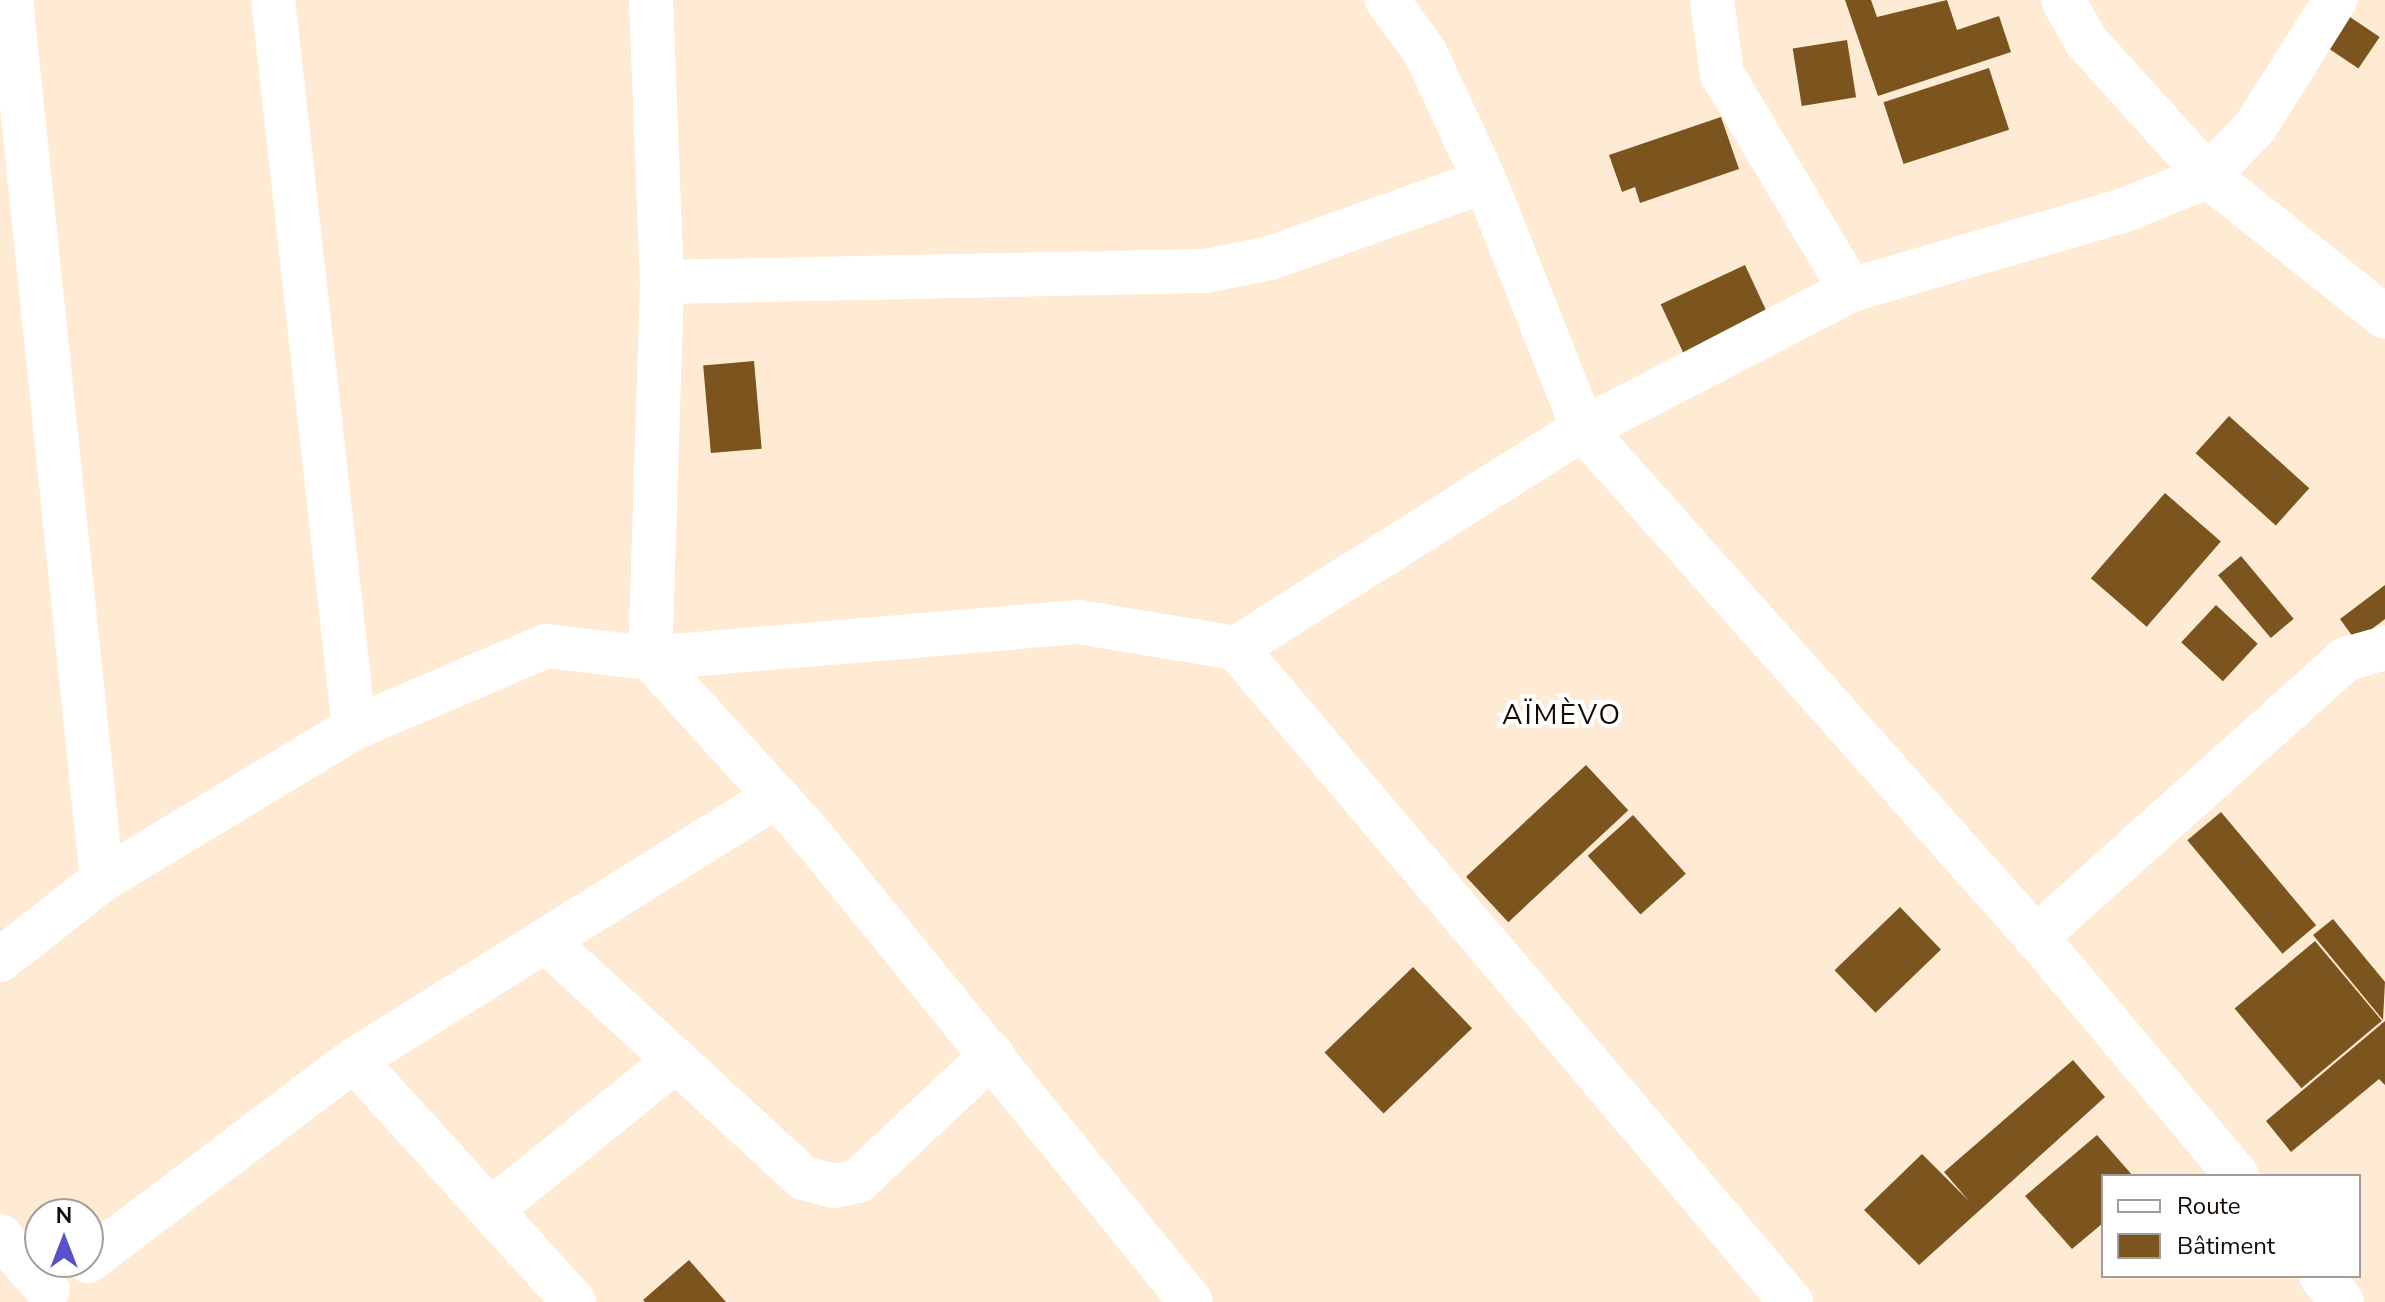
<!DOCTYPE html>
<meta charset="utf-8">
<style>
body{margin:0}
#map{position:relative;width:2385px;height:1302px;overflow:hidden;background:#ffead3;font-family:"Nunito Sans",sans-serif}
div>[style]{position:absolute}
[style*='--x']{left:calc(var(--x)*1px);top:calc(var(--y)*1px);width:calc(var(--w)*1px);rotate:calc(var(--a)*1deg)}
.building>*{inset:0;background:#7c541e;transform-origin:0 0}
.minor>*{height:44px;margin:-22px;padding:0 22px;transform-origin:22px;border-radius:22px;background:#fff}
span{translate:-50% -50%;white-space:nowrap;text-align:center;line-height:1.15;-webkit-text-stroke:8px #fff;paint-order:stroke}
.quarter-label{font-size:28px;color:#120c05;letter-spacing:2px}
.legend{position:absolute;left:2101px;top:1174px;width:260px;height:104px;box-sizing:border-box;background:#fff;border:2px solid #a09e9b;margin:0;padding:10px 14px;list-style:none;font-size:24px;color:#120c05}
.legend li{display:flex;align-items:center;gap:16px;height:40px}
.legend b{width:40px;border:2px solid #a09e9b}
.north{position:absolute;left:24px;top:1198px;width:80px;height:80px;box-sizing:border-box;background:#fff;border:2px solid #a09e9b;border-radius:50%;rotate:0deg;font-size:22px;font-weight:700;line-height:32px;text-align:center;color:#120c05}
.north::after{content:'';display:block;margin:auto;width:28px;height:36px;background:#5951c9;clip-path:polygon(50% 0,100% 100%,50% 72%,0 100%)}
</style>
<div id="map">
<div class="building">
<div style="clip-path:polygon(1845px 0,1871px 0,1877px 17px,1947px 0,1957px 30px,1999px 16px,2011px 52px,1878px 96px)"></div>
<div style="left:2344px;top:13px;width:43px;height:38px;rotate:34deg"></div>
<div style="left:1847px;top:40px;width:58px;height:55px;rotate:81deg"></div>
<div style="left:1989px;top:68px;width:65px;height:111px;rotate:72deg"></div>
<div style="clip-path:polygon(1721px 117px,1739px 169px,1640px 203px,1635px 187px,1622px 192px,1609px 155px)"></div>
<div style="left:1745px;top:265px;width:57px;height:93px;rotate:65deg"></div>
<div style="left:754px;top:361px;width:88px;height:51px;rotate:85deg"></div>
<div style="left:2229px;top:416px;width:108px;height:50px;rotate:42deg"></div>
<div style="left:2165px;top:493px;width:74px;height:113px;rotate:41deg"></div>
<div style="left:2241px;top:556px;width:82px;height:30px;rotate:50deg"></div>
<div style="clip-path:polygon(2385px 585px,2385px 619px,2356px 641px,2340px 619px)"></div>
<div style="left:2216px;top:605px;width:57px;height:51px;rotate:43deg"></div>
<div style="left:1586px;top:765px;width:62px;height:164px;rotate:47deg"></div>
<div style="left:2221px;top:812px;width:148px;height:44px;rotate:50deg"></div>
<div style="left:1633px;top:815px;width:79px;height:61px;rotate:48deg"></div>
<div style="left:1900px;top:907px;width:59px;height:91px;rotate:46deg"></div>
<div style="clip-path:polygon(2333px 919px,2385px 982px,2383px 1020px,2313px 935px)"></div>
<div style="left:2315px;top:941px;width:104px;height:105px;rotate:50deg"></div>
<div style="left:1413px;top:967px;width:85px;height:123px;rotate:46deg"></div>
<div style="clip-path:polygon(2385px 1021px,2385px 1085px,2379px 1079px,2291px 1152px,2266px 1121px)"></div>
<div style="clip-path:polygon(2073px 1060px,2105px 1097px,1919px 1265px,1864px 1210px,1922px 1154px,1969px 1201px,1944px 1172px)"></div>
<div style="clip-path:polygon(2097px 1135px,2133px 1176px,2103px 1176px,2103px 1223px,2072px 1249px,2025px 1196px)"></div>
<div style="clip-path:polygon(689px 1260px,726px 1302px,645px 1302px,643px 1300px)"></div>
</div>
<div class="minor">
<div style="--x:11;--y:0;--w:885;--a:84.1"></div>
<div style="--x:273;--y:0;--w:732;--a:83.65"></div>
<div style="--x:651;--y:0;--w:282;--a:87.8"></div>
<div style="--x:662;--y:282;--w:376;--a:91.8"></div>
<div style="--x:650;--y:658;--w:238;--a:47.7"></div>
<div style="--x:810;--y:834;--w:603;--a:50.85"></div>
<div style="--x:1387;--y:0;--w:64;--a:53.8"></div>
<div style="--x:1425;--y:52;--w:142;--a:65.1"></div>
<div style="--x:1485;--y:181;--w:267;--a:68.4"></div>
<div style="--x:1583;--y:429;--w:681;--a:48.28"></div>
<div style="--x:2036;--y:937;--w:312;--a:49.9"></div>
<div style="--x:1712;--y:0;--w:75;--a:82.3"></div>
<div style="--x:1722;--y:74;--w:252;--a:59.2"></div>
<div style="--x:2063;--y:0;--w:47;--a:60.7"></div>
<div style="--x:2086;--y:41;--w:182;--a:47.9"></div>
<div style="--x:2208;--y:176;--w:226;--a:38.5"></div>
<div style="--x:662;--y:282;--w:543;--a:-1.16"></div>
<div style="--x:1205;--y:271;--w:66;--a:-11.3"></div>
<div style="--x:1270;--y:258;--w:228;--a:-19.7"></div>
<div style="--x:1236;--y:648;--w:858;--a:49.68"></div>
<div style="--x:2036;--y:937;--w:416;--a:-41.9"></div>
<div style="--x:2346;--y:659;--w:41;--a:-15.8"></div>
<div style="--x:548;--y:943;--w:348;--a:42.6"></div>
<div style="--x:804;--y:1178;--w:31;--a:15"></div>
<div style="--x:834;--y:1186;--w:25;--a:-12"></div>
<div style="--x:858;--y:1181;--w:184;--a:-43.2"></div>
<div style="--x:0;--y:960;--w:130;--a:-38.1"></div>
<div style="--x:102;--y:880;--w:294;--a:-31.1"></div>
<div style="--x:354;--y:728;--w:209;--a:-23.1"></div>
<div style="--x:546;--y:646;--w:105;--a:6.6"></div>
<div style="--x:650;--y:658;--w:431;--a:-4.8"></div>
<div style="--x:1079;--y:622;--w:159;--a:9.4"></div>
<div style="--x:1236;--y:648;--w:410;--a:-32.3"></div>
<div style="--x:1583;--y:429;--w:302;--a:-27.4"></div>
<div style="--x:1851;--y:290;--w:282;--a:-16.3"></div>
<div style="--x:2122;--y:211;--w:93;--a:-22.1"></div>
<div style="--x:2208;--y:176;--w:69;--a:-46.2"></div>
<div style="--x:2256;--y:126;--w:149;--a:-57.9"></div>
<div style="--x:354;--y:1060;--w:327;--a:47.7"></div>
<div style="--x:491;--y:1210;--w:238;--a:-39"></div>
<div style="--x:0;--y:1236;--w:72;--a:48.4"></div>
<div style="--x:88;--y:1261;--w:333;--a:-37.1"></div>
<div style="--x:354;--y:1060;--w:498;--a:-32"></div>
<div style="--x:2321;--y:1276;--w:33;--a:51"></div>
</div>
<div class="quarter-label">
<span style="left:1562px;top:715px">AÏMÈVO</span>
</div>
<ul class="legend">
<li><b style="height:10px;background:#fff"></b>Route</li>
<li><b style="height:22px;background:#7c541e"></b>Bâtiment</li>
</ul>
<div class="north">N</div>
</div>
